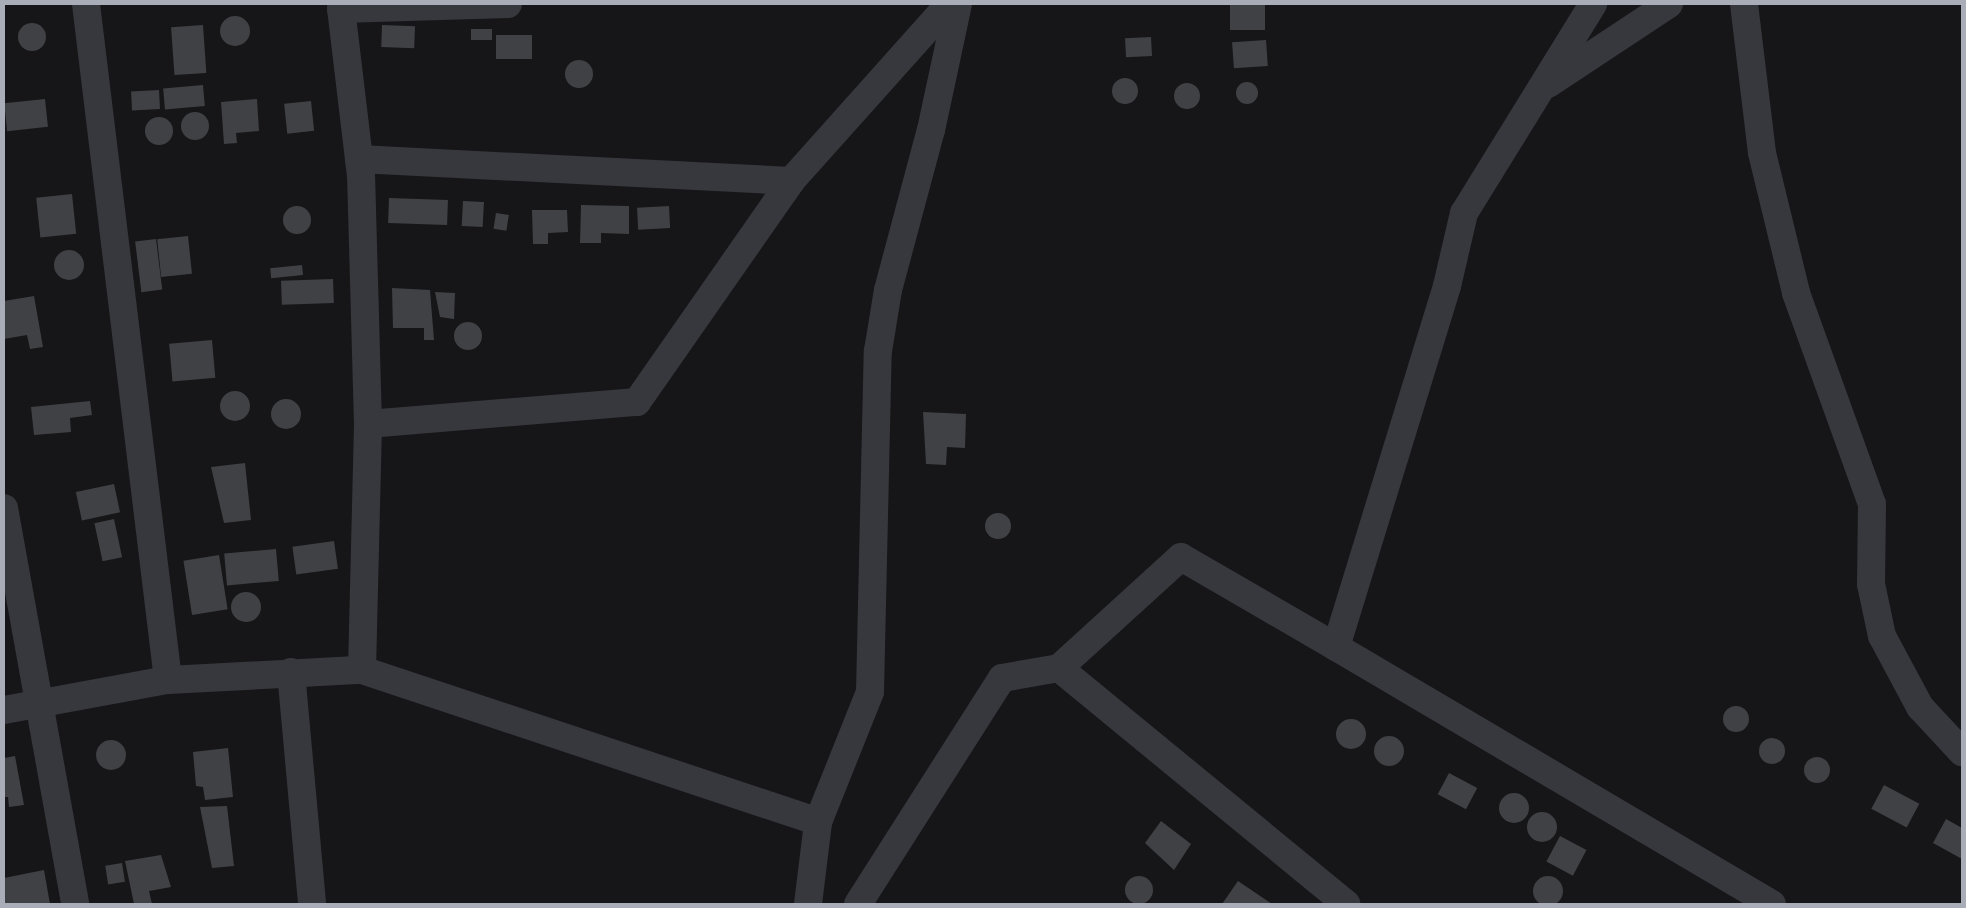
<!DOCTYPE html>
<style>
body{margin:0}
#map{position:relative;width:1966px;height:908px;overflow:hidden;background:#161618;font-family:"DM Sans",sans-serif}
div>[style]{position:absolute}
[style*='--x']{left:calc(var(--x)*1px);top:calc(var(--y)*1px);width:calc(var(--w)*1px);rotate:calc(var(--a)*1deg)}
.building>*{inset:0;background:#404145;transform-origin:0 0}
.round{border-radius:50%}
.minor>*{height:28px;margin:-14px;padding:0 14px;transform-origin:14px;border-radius:14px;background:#37383d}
span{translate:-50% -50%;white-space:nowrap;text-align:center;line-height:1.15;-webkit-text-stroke:4px #111113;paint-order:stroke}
.frame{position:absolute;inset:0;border:5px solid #a8adb8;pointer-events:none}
</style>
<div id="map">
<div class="building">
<div style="left:1230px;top:4px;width:35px;height:26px"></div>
<div class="round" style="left:220px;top:16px;width:30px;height:30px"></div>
<div class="round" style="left:18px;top:23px;width:28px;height:28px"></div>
<div style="left:203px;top:25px;width:48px;height:32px;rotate:86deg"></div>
<div style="left:382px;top:25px;width:33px;height:22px;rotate:2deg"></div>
<div style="left:471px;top:29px;width:21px;height:11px"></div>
<div style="left:496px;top:35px;width:36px;height:24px"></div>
<div style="left:1151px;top:37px;width:19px;height:26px;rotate:87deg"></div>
<div style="left:1266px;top:40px;width:26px;height:34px;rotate:86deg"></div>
<div class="round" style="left:565px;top:60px;width:28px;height:28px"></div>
<div class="round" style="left:1112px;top:78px;width:26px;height:26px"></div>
<div class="round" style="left:1236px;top:82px;width:22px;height:22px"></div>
<div class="round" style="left:1174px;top:83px;width:26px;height:26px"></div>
<div style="left:203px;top:85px;width:21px;height:40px;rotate:85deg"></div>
<div style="left:159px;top:90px;width:19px;height:28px;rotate:87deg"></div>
<div style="left:45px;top:99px;width:28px;height:41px;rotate:84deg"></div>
<div style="clip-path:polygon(257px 99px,259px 131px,236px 133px,237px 143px,224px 144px,221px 102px)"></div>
<div style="left:311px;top:101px;width:30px;height:27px;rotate:84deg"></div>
<div class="round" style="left:181px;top:112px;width:28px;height:28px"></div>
<div class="round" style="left:145px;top:117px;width:28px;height:28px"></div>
<div style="left:72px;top:194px;width:40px;height:36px;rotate:84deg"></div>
<div style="left:389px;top:198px;width:59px;height:25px;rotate:2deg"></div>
<div style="left:463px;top:201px;width:21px;height:25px;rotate:3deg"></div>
<div style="clip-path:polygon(581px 205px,629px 206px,629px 234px,601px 233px,601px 243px,580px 243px)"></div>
<div class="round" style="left:283px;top:206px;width:28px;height:28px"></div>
<div style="left:669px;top:206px;width:22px;height:32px;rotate:87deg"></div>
<div style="clip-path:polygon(532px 210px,567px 210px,568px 232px,548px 233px,548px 244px,533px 244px)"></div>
<div style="left:496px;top:213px;width:13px;height:16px;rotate:9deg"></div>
<div style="left:188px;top:236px;width:38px;height:31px;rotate:84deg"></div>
<div style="left:156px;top:239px;width:51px;height:21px;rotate:83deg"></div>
<div class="round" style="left:54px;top:250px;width:30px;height:30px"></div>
<div style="left:302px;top:265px;width:10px;height:32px;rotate:84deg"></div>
<div style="left:333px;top:279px;width:24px;height:52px;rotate:88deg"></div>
<div style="clip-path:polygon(392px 288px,430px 290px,434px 340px,424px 340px,424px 328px,393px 328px)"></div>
<div style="clip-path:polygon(435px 292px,455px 293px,454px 319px,440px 317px)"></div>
<div style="clip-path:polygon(34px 296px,43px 347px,30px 349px,27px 335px,4px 339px,4px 301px)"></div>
<div class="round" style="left:454px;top:322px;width:28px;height:28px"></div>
<div style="left:212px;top:340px;width:38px;height:43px;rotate:85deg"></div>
<div class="round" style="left:220px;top:391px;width:30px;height:30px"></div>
<div class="round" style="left:271px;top:399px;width:30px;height:30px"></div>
<div style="clip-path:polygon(90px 401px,92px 415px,70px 418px,71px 432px,34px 435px,31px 407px)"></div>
<div style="clip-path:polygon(923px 412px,966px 414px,965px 448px,947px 447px,946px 465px,926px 464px)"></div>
<div style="clip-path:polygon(245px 463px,251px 520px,224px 523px,211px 467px)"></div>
<div style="left:114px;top:484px;width:29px;height:39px;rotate:78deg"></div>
<div class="round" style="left:985px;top:513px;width:26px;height:26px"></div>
<div style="left:114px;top:519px;width:39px;height:20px;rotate:78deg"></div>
<div style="left:334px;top:541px;width:28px;height:42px;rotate:82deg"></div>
<div style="left:276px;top:549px;width:32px;height:52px;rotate:85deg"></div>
<div style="left:219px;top:555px;width:55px;height:36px;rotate:81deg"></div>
<div class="round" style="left:231px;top:592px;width:30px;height:30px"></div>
<div class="round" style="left:1723px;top:706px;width:26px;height:26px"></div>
<div class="round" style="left:1336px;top:719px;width:30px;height:30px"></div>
<div class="round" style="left:1374px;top:736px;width:30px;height:30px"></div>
<div class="round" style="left:1759px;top:738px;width:26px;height:26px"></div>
<div class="round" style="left:96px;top:740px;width:30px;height:30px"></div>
<div style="clip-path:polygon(228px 748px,233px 797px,205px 800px,203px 787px,196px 786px,193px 752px)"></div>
<div style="clip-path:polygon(15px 756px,24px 805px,9px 807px,8px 797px,4px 797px,4px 758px)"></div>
<div class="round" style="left:1804px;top:757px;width:26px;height:26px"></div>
<div style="left:1449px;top:773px;width:32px;height:24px;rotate:28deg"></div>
<div style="left:1884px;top:785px;width:40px;height:27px;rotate:28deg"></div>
<div class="round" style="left:1499px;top:793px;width:30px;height:30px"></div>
<div style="clip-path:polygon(227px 806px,234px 866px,212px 868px,200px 807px)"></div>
<div class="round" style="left:1527px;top:812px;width:30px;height:30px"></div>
<div style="clip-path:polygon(1946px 819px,1962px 828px,1962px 859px,1933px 843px)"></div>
<div style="clip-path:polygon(1161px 821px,1191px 844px,1174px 870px,1145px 843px)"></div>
<div style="left:1560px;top:836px;width:30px;height:29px;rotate:28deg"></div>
<div style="clip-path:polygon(161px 855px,171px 887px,149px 891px,152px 904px,134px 904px,125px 861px)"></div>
<div style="left:122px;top:863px;width:19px;height:17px;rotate:81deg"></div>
<div style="clip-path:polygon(44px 870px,50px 904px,4px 904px,4px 878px)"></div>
<div class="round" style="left:1125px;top:876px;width:28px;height:28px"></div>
<div class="round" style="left:1533px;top:876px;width:30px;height:30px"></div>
<div style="clip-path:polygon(1238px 881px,1272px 904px,1222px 904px)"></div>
</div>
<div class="minor">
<div style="--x:86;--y:4;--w:681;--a:83.08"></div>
<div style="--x:1744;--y:4;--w:150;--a:83.1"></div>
<div style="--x:1762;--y:153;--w:144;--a:76.3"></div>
<div style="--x:1796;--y:293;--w:224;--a:70.2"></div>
<div style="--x:1872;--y:504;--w:80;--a:90.7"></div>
<div style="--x:1871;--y:584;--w:53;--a:78.1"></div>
<div style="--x:1882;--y:636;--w:81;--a:61.8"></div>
<div style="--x:1920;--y:707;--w:62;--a:47"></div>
<div style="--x:1548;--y:84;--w:145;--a:-33.5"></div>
<div style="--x:359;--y:159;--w:433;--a:2.9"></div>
<div style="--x:368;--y:424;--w:270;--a:-4.7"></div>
<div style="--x:637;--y:402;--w:269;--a:-55.1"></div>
<div style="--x:791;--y:181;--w:237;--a:-48.2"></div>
<div style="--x:4;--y:508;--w:402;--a:79.8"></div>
<div style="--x:1336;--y:647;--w:506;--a:30.52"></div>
<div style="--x:1059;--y:668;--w:372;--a:39.4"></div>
<div style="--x:362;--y:670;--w:246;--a:-88.6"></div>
<div style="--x:368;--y:424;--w:248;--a:-91.6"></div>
<div style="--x:361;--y:176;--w:168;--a:-96.8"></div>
<div style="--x:341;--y:9;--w:167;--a:-1.7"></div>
<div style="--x:291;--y:672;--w:233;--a:84.8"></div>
<div style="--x:4;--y:710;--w:167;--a:-10.4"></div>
<div style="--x:168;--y:680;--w:194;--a:-3"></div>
<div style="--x:362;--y:670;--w:481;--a:18.4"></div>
<div style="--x:808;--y:904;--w:83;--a:-83"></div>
<div style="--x:818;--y:822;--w:140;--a:-68.2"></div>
<div style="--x:870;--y:692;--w:341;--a:-88.7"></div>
<div style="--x:878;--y:351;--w:62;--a:-80.7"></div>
<div style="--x:888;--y:290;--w:166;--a:-75"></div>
<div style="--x:931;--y:130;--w:129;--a:-77.9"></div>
<div style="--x:858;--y:904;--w:268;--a:-57.5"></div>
<div style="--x:1002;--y:678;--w:58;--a:-10"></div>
<div style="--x:1059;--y:668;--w:165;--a:-42.3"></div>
<div style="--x:1181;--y:557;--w:179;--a:30.1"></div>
<div style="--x:1336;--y:647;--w:378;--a:-72.9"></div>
<div style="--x:1447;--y:286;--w:75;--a:-76.9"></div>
<div style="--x:1464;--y:213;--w:246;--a:-58.3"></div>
</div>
<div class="frame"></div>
</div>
